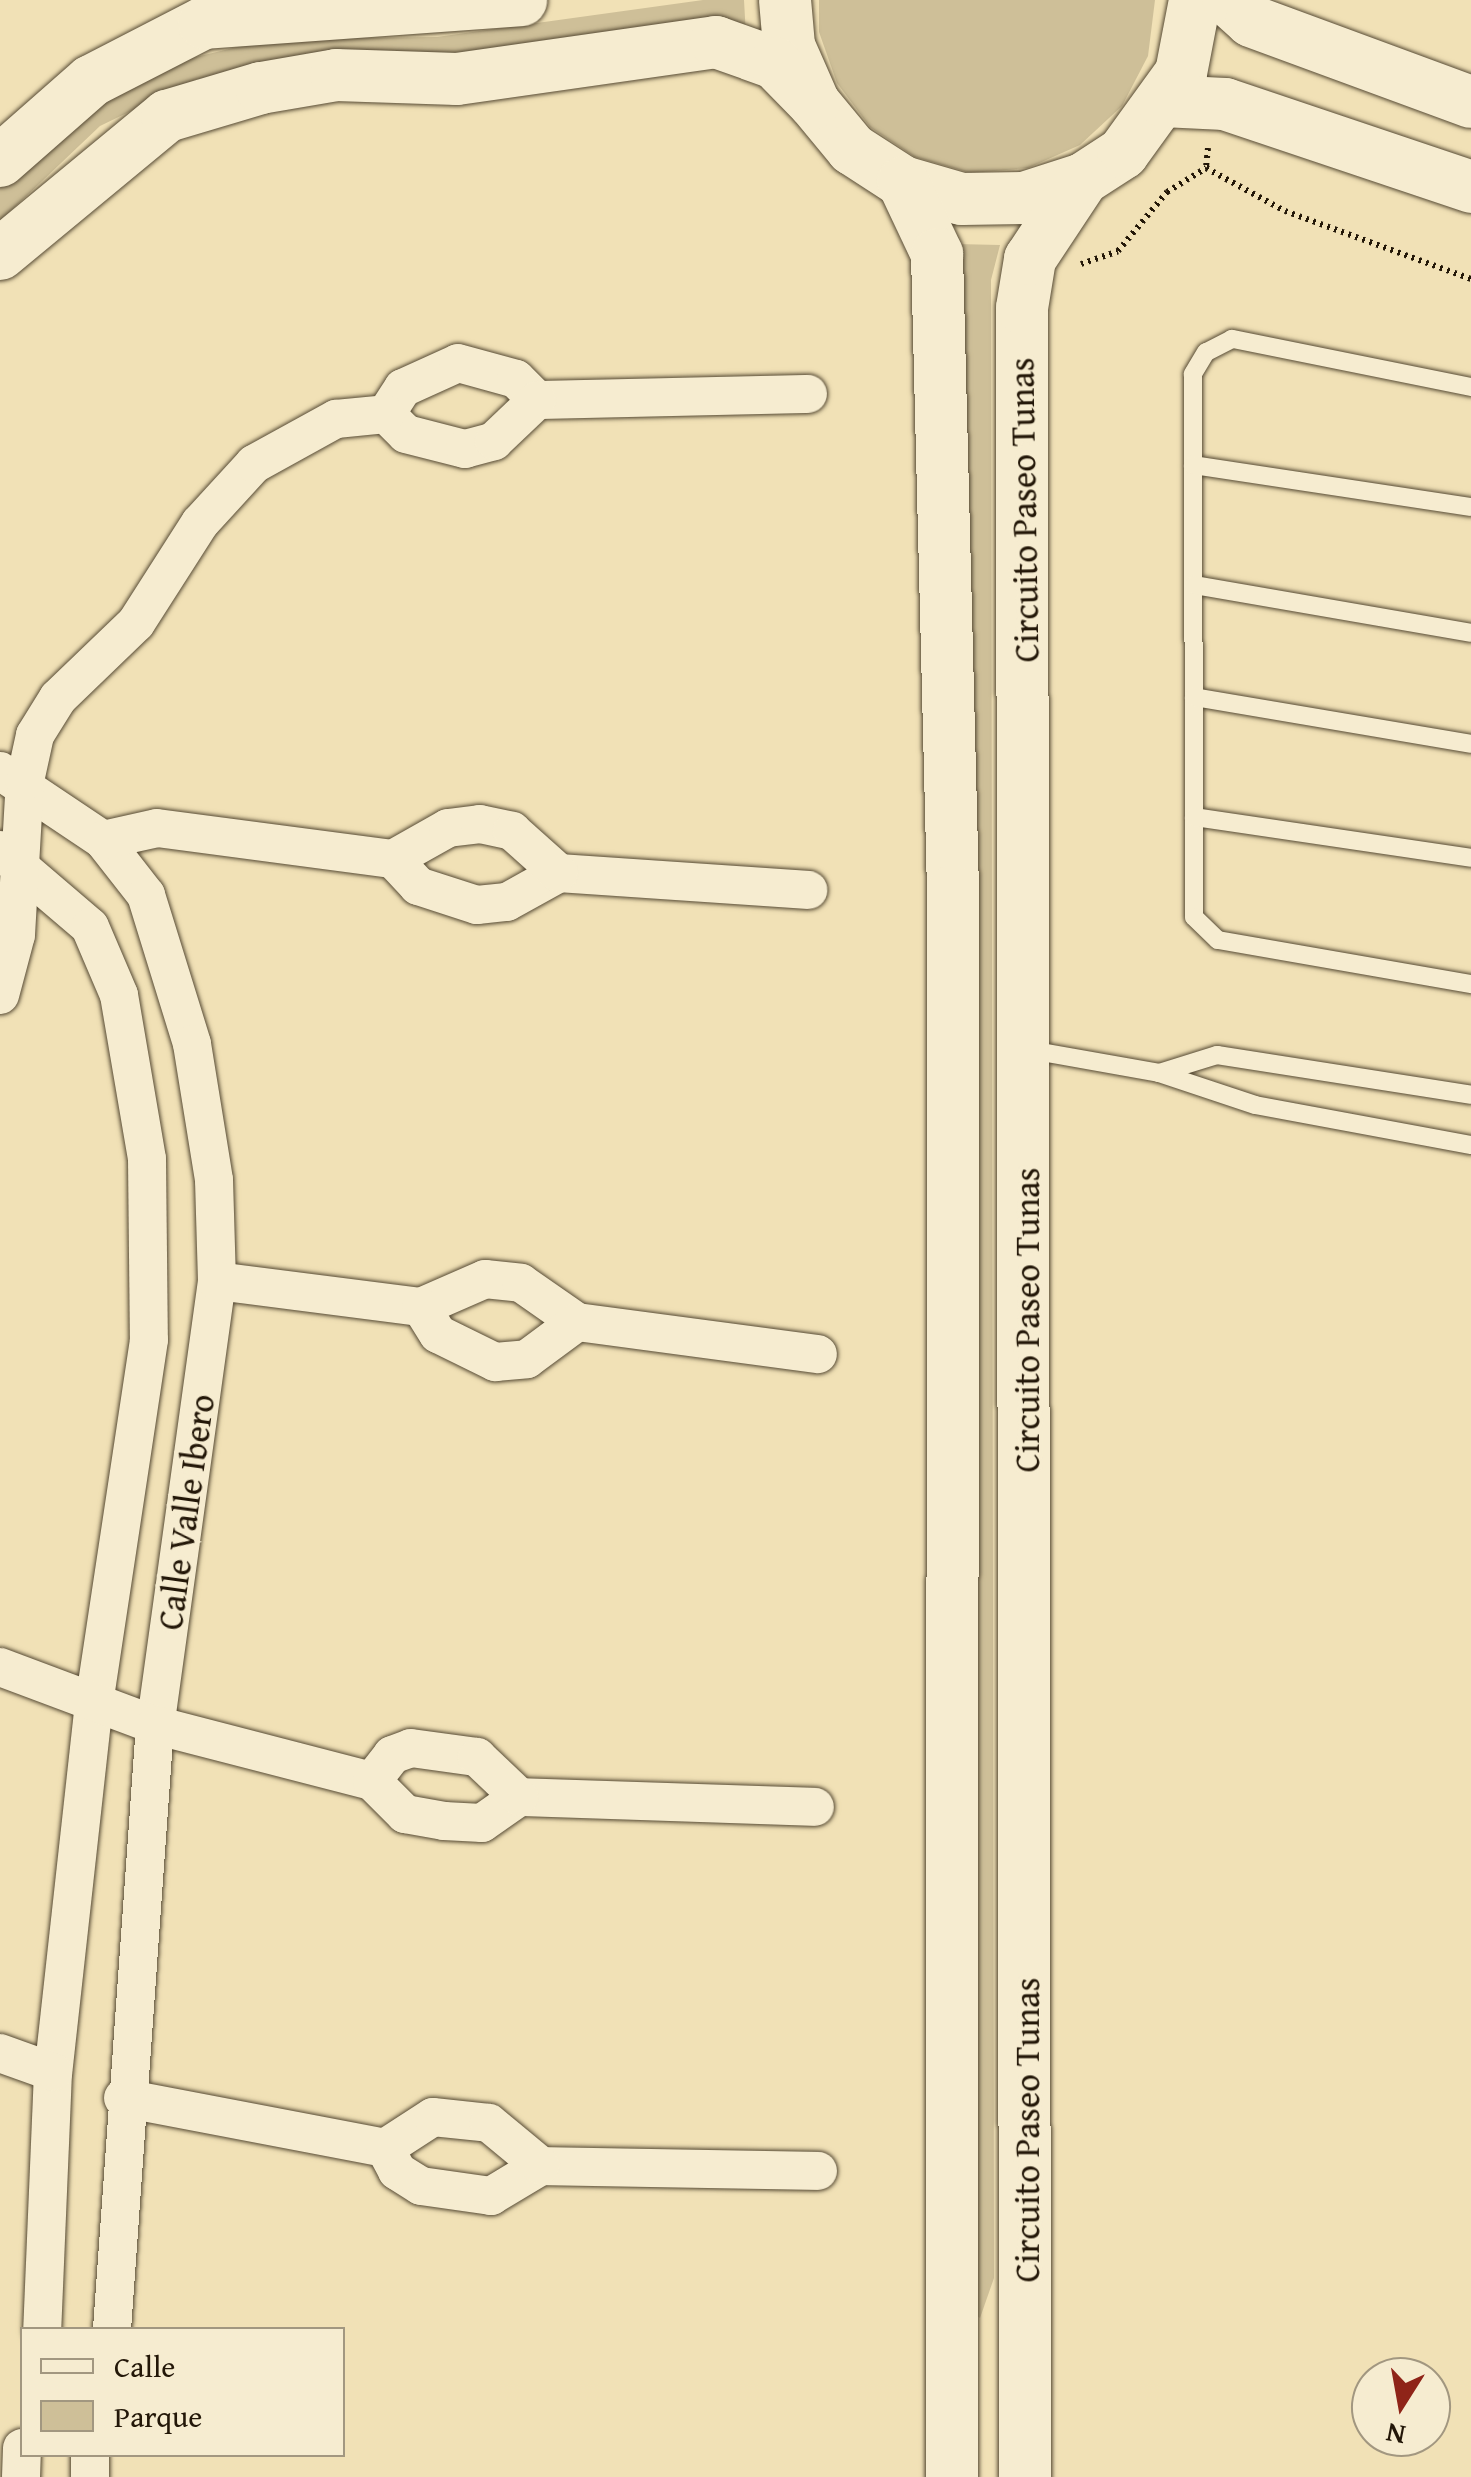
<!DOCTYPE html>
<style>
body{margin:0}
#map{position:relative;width:1471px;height:2477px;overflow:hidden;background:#f1e1b6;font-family:"Gentium Book Plus",serif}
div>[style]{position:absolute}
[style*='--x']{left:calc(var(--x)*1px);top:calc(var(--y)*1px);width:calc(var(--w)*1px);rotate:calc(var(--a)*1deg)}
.green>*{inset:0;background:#cebf98}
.path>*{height:6px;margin-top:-3px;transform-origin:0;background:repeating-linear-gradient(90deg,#231708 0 2.5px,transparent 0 7.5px)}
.roads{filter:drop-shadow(0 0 2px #564a34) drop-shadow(0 0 2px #564a34)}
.lane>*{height:18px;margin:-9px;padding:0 9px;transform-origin:9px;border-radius:9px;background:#f6ecd0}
.street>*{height:38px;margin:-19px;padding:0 19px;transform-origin:19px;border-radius:19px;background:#f6ecd0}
.secondary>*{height:52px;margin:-26px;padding:0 26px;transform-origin:26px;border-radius:26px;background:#f6ecd0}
span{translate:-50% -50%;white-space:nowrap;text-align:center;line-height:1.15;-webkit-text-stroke:8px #f6ecd0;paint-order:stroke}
.street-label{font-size:35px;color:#231708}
.legend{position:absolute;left:20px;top:2327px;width:325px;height:130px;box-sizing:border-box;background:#f6ecd0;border:2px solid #a29780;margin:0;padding:12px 18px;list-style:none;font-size:30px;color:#231708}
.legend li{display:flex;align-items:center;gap:20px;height:50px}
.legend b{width:50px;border:2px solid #a29780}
.north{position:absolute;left:1351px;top:2357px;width:100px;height:100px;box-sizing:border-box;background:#f6ecd0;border:2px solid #a29780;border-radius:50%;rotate:191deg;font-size:28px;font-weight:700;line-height:40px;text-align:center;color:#231708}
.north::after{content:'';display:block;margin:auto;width:35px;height:45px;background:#8f2418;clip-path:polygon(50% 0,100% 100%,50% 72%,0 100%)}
</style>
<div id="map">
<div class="green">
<div style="clip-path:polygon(703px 0,744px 0,746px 36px,197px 79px,100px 126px,0 221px,0 188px,142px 70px,270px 39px,437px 37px)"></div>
<div style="clip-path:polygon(819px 0,1155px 0,1148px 56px,1122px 106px,1080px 145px,1028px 168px,971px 173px,915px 157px,870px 127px,837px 83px,819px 32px)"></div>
<div style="clip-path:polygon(956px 244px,1000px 245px,991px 280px,994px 2278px,980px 2318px,972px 2312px)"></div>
</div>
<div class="path">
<div style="--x:1208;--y:148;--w:20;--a:96"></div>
<div style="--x:1206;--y:168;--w:90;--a:28.6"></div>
<div style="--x:1285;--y:211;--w:198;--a:20.1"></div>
<div style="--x:1081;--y:264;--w:39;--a:-19"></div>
<div style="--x:1118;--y:251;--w:77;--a:-50.3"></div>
<div style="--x:1167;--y:192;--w:46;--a:-31.6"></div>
</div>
<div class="roads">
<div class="lane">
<div style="--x:1471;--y:387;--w:244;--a:-168.6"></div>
<div style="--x:1232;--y:339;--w:29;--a:153"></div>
<div style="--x:1206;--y:352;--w:26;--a:121"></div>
<div style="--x:1193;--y:374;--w:543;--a:89.89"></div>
<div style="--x:1194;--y:917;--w:33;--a:44"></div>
<div style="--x:1218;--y:940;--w:257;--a:9.9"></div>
<div style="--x:1193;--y:465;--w:281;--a:8.6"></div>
<div style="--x:1194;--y:585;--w:281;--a:9.8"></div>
<div style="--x:1194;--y:697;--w:281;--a:9.6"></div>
<div style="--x:1194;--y:817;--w:280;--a:8.4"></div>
<div style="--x:1030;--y:1050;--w:131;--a:10.1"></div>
<div style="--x:1159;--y:1073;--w:61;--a:-17.2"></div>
<div style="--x:1217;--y:1055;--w:257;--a:8.9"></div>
<div style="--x:1159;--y:1073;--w:101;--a:18.4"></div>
<div style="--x:1255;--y:1105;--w:220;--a:10.5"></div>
</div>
<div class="street">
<div style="--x:386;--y:414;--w:31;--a:-57"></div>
<div style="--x:403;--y:388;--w:60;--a:-24.4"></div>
<div style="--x:458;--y:363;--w:60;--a:15.4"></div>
<div style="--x:516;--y:379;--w:30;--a:45"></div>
<div style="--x:537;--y:400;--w:271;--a:-1.3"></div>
<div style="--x:386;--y:414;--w:28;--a:45"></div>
<div style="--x:406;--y:434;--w:61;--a:14.3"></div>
<div style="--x:465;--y:449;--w:30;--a:-15"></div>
<div style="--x:494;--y:441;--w:59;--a:-43.6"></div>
<div style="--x:0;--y:771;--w:124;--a:33.8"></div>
<div style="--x:103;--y:840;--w:70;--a:52"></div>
<div style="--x:146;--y:895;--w:156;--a:72.8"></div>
<div style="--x:192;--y:1044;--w:138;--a:80.8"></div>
<div style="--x:214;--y:1180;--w:101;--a:88.3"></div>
<div style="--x:217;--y:1281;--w:448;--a:97.9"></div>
<div style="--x:155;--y:1725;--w:607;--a:94.07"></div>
<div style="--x:103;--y:840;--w:55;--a:-12.5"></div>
<div style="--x:157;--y:828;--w:238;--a:7.5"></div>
<div style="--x:393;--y:859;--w:37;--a:47"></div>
<div style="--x:418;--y:886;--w:62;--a:17.9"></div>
<div style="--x:477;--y:905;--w:30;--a:-6"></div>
<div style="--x:507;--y:902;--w:60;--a:-29.1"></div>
<div style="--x:559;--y:873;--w:250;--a:3.9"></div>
<div style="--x:0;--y:850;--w:118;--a:40.5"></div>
<div style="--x:90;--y:927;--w:74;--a:66.9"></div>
<div style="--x:119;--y:995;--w:166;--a:80.3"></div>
<div style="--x:147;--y:1159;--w:181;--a:89.4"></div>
<div style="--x:149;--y:1340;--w:367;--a:98.6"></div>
<div style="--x:94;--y:1703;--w:371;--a:96.3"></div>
<div style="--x:53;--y:2072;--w:258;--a:92.4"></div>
<div style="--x:393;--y:859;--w:63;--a:-29.4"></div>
<div style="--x:448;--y:828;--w:32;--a:-7"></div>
<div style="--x:480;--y:824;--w:33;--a:12"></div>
<div style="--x:512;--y:831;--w:63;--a:41.8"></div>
<div style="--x:0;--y:995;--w:62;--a:-75.1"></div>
<div style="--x:16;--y:935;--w:154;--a:-86.7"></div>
<div style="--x:25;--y:781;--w:47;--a:-77.7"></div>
<div style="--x:35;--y:735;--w:44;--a:-58.1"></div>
<div style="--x:58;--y:698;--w:108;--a:-43.9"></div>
<div style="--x:136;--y:623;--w:119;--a:-57.4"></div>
<div style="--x:200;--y:523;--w:80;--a:-47.5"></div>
<div style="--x:254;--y:464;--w:94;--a:-28.8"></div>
<div style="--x:336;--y:419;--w:50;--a:-5.7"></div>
<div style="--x:217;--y:1281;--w:206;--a:7.3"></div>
<div style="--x:421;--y:1307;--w:70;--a:-23.6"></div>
<div style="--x:485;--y:1279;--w:36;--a:6"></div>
<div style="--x:521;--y:1283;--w:68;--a:34.9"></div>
<div style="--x:577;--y:1322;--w:243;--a:7.6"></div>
<div style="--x:421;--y:1307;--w:32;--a:58"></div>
<div style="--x:438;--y:1334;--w:64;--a:26.2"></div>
<div style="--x:495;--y:1362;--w:32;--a:-5"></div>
<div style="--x:527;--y:1359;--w:62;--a:-36.5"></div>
<div style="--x:0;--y:1667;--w:165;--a:20.5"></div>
<div style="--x:155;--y:1725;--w:224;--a:14.5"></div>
<div style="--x:372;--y:1781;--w:47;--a:45"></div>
<div style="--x:405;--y:1814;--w:40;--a:10"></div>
<div style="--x:444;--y:1821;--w:38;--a:3"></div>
<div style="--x:482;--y:1823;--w:45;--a:-35.1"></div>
<div style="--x:519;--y:1797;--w:296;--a:1.9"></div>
<div style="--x:372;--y:1781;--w:33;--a:-52"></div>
<div style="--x:392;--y:1755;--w:20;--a:-20"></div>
<div style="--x:411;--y:1748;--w:67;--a:7.8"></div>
<div style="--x:477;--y:1757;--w:58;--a:43.6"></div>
<div style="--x:0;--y:2053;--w:56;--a:19.7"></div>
<div style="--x:123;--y:2098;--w:267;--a:10.8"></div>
<div style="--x:385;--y:2148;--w:26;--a:62"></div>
<div style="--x:397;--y:2171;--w:28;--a:32"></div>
<div style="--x:421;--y:2186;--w:71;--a:8.1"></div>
<div style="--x:491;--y:2196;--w:58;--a:-31"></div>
<div style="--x:541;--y:2166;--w:277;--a:1"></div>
<div style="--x:385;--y:2148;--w:57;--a:-32.9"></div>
<div style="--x:433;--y:2117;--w:56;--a:6.1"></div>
<div style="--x:489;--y:2123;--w:67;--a:39.6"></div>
<div style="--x:21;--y:2477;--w:29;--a:-88"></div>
<div style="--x:90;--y:2477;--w:23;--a:-90"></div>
</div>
<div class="secondary">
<div style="--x:785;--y:0;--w:46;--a:85"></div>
<div style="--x:789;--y:46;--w:62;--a:66.3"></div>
<div style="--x:814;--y:103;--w:60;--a:50.4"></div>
<div style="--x:852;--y:149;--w:61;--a:32.9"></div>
<div style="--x:903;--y:182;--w:61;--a:16.1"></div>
<div style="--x:962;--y:199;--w:62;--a:-0.9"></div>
<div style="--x:1024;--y:198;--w:62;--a:-17.9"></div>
<div style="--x:1083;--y:179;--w:48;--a:-33"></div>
<div style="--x:1123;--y:153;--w:99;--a:-54.1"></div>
<div style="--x:1181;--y:73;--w:74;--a:-79.1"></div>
<div style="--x:1228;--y:0;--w:31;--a:42"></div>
<div style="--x:1251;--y:21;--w:234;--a:20.2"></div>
<div style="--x:1163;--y:101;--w:62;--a:2.8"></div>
<div style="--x:1225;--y:104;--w:260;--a:18.6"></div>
<div style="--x:0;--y:161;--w:121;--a:-41.3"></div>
<div style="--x:91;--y:81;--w:127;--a:-27.2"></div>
<div style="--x:204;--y:23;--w:318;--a:-4.1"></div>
<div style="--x:903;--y:182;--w:80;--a:64.7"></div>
<div style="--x:937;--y:254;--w:637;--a:88.56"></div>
<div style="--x:953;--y:891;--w:1586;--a:90.04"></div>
<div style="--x:0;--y:254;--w:217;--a:-39.6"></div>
<div style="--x:167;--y:116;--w:98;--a:-16.6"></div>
<div style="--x:261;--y:88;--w:76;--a:-9.8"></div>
<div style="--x:336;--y:75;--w:121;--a:1.9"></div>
<div style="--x:457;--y:79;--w:262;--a:-8.1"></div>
<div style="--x:716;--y:42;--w:63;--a:19.6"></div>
<div style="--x:775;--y:63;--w:56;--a:45.7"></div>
<div style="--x:1025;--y:2477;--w:2169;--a:-90.08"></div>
<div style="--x:1022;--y:308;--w:50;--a:-80.7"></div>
<div style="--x:1030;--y:259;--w:96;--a:-56.5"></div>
</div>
</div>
<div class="street-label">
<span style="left:1024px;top:510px;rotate:-91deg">Circuito Paseo Tunas</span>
<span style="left:1027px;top:1320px;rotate:-90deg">Circuito Paseo Tunas</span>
<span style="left:186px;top:1512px;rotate:-82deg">Calle Valle Ibero</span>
<span style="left:1027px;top:2130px;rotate:-90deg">Circuito Paseo Tunas</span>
</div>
<ul class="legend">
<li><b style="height:12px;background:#f6ecd0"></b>Calle</li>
<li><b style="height:28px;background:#cebf98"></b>Parque</li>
</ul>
<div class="north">N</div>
</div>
